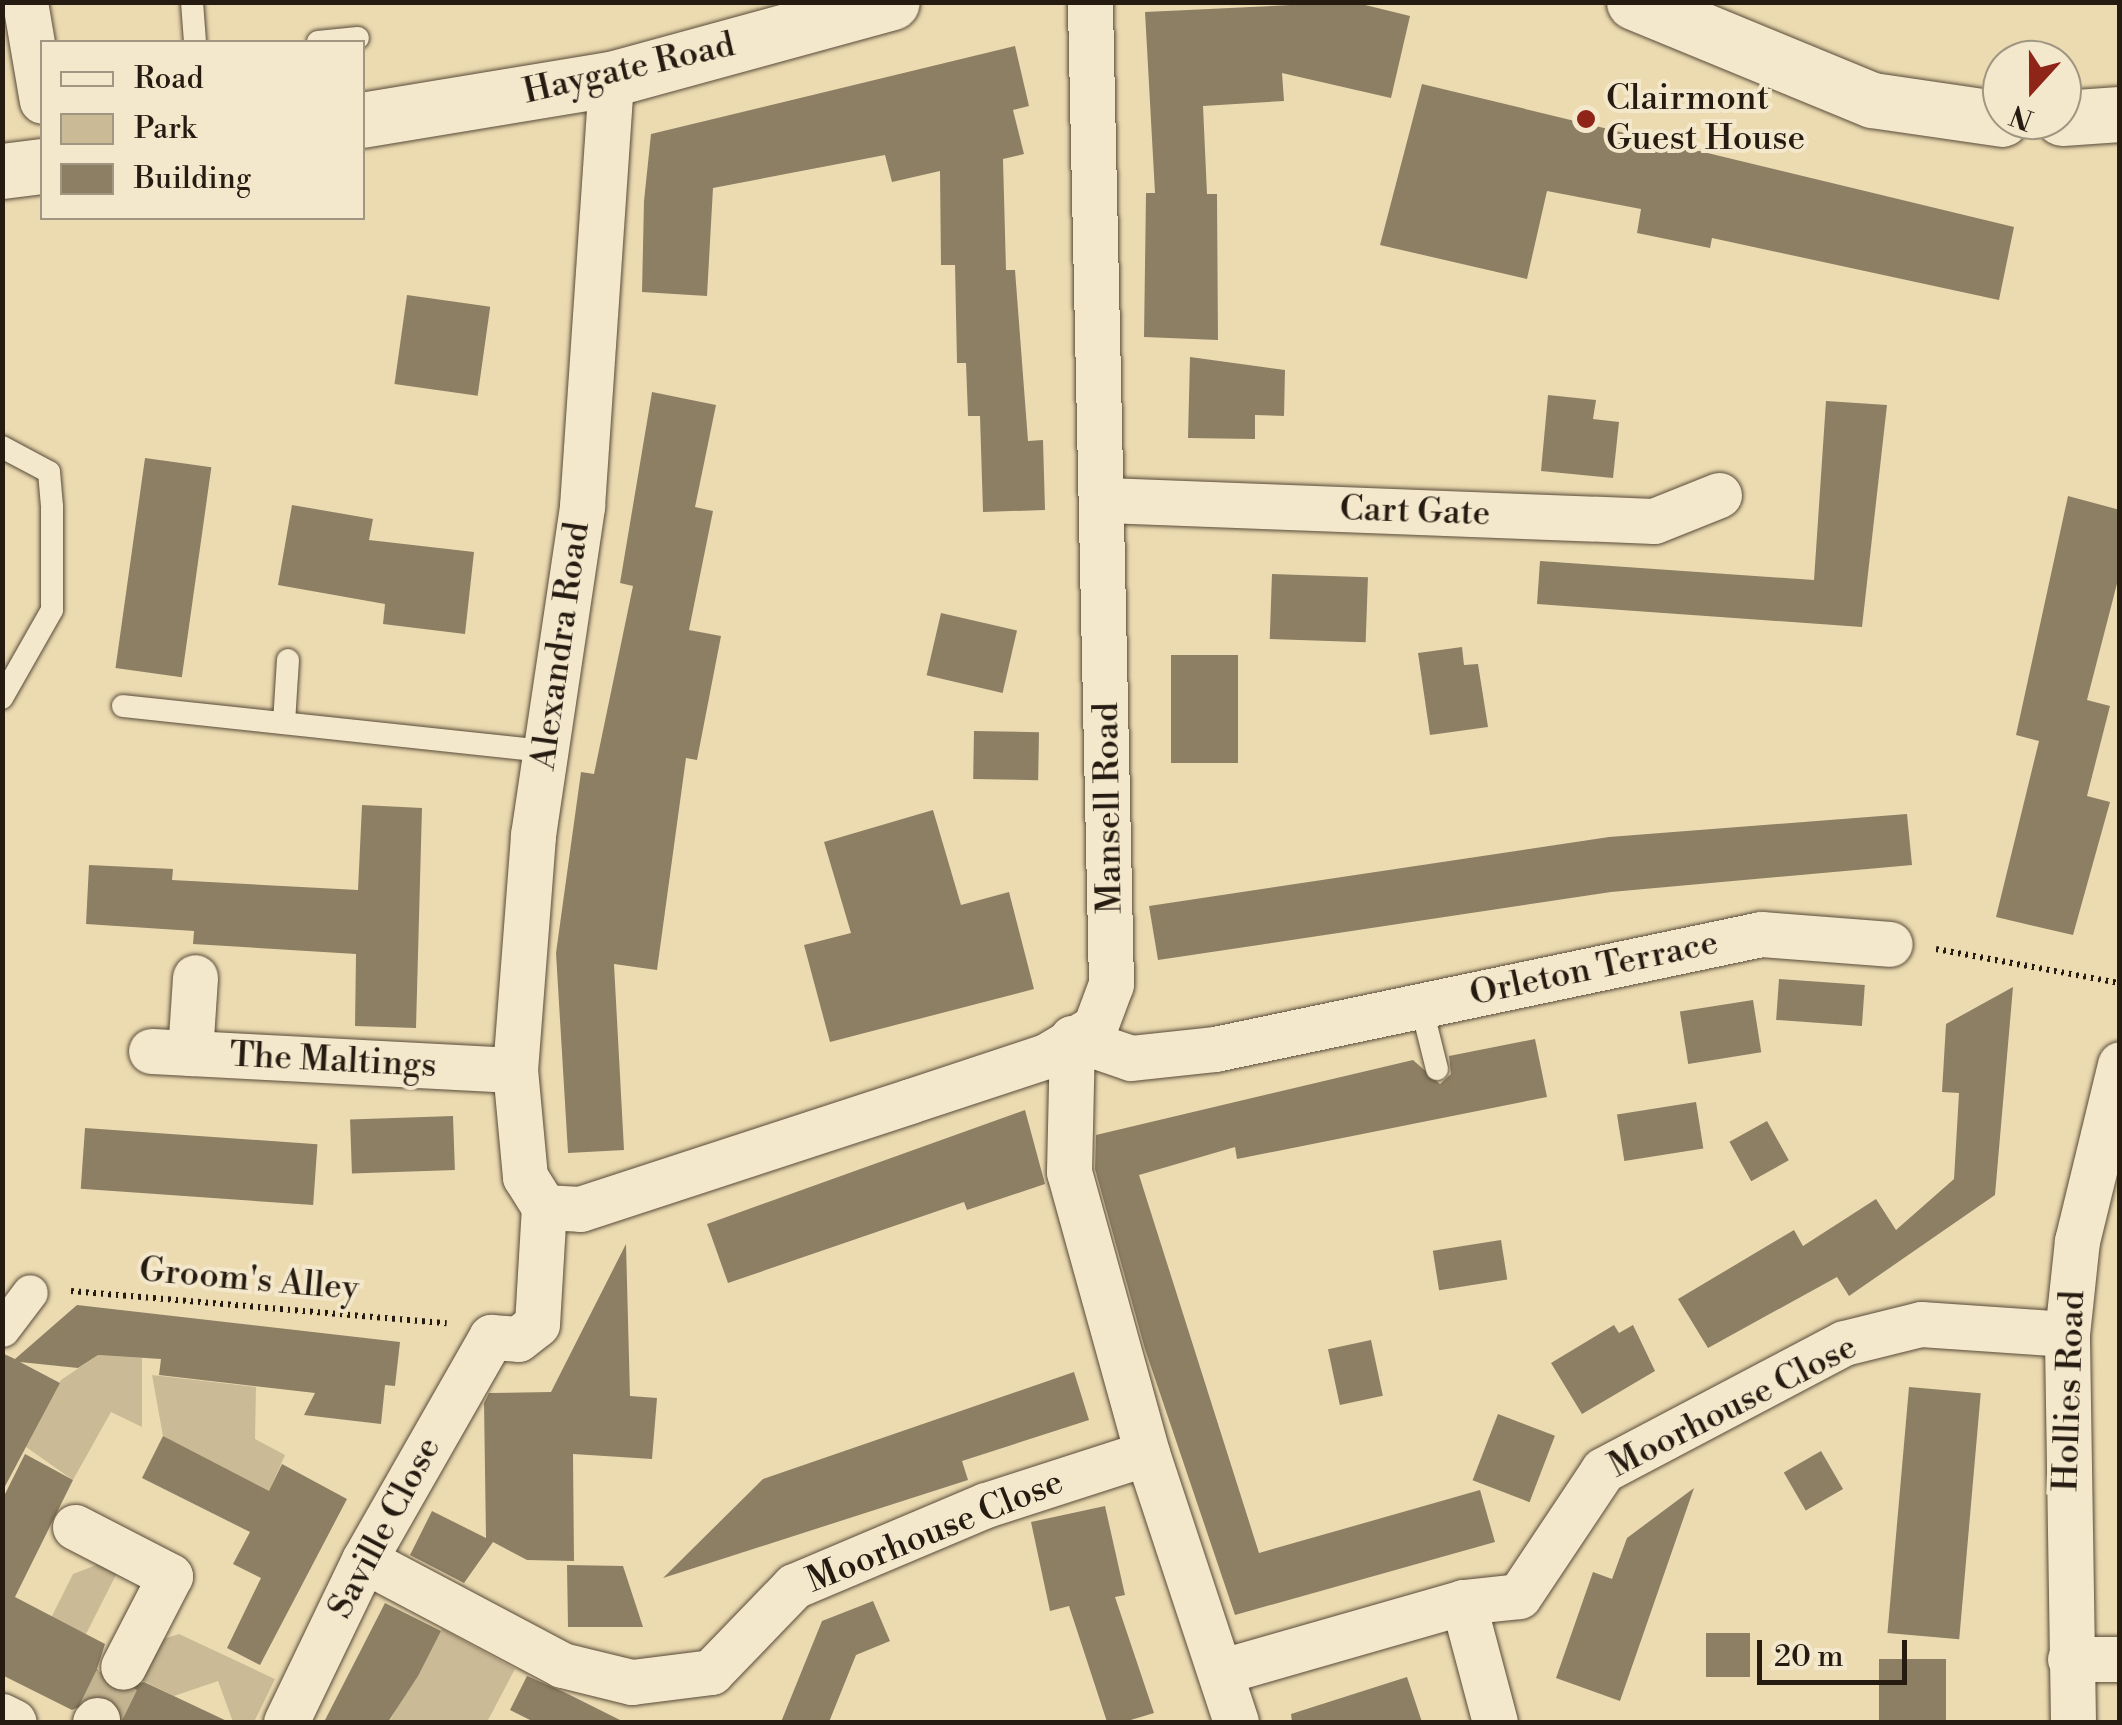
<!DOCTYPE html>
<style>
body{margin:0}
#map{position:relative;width:2122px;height:1725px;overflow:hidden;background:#ecdbb1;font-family:"Libre Bodoni",serif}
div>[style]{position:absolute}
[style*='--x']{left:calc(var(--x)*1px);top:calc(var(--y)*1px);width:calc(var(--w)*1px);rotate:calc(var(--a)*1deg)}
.green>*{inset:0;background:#caba96}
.building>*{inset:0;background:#8d7f64;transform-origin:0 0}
.minor-tunnel>*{height:45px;margin-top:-22.5px;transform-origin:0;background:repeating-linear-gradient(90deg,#c4b591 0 45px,transparent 0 67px)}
.path>*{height:6px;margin-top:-3px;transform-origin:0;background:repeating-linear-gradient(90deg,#261b11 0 2.5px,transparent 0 7.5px)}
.roads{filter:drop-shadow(0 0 2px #584b39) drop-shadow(0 0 2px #584b39)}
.service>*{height:22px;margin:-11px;padding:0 11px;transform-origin:11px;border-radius:11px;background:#f3e8cc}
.pedestrian>*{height:35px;margin:-17.5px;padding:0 17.5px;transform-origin:17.5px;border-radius:17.5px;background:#f3e8cc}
.minor>*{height:45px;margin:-22.5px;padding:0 22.5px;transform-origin:22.5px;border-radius:22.5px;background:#f3e8cc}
.tertiary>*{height:55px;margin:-27.5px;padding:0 27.5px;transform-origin:27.5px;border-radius:27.5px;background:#f3e8cc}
.dots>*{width:28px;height:28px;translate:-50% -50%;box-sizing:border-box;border:5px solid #f3e8cc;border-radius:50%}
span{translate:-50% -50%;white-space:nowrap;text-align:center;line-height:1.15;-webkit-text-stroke:8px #f3e8cc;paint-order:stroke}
.street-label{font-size:35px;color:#261b11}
.poi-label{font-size:35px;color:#261b11}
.left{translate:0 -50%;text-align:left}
.frame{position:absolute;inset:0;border:5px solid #261b11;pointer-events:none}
.legend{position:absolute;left:40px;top:40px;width:325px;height:180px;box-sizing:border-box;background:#f3e8cc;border:2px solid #a19681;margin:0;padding:12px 18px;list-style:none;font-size:30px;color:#261b11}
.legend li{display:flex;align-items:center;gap:20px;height:50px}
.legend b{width:50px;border:2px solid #a19681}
.north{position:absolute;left:1982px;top:40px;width:100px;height:100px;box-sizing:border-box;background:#f3e8cc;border:2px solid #a19681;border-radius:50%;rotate:201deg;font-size:28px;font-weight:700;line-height:40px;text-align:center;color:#261b11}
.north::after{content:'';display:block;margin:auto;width:35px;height:45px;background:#8f2418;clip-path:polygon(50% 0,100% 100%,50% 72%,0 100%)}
.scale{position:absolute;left:1757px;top:1640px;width:150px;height:45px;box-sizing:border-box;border:5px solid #261b11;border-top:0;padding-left:12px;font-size:30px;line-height:35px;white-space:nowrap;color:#261b11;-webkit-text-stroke:8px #f3e8cc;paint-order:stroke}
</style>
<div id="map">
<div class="green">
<div style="clip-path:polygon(98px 1355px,142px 1358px,142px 1427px,111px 1412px,73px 1480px,26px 1447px,61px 1380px)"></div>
<div style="clip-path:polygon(152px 1375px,256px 1387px,255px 1439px,285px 1455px,267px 1496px,163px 1436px)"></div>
<div style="clip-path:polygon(104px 1562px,119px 1569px,86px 1634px,51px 1618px,73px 1574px)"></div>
<div style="clip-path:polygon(442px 1629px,515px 1669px,487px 1722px,389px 1722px)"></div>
<div style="clip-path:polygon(179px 1634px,275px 1679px,254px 1722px,233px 1722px,218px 1681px,174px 1696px,137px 1678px,157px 1641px)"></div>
</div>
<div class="building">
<div style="clip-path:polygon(1353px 2px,1410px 16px,1391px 98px,1282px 73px,1284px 101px,1203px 106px,1207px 194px,1217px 194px,1218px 340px,1144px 337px,1146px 193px,1155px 193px,1145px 12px)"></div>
<div style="clip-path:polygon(1015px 46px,1029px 106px,1013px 110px,1024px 154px,1003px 159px,1006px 270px,1015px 270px,1028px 441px,1043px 440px,1045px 510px,983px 512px,980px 416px,968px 416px,966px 363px,957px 363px,955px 265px,941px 265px,940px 171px,892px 182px,885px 155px,713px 188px,707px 296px,642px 292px,644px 201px,651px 134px)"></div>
<div style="clip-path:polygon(1422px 84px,2014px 227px,1999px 300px,1712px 238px,1710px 248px,1637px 233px,1641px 209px,1547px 191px,1527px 279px,1380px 245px)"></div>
<div style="left:407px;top:295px;width:84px;height:90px;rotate:8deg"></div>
<div style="clip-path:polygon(1190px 357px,1285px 370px,1284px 416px,1255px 415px,1255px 439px,1188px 438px)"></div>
<div style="clip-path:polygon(652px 392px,716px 405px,695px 507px,713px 511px,689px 630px,721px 636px,697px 760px,686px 758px,657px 970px,614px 964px,624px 1150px,568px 1153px,556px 953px,581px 772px,594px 774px,633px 586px,620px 583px)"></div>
<div style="clip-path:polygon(1548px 395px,1596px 400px,1593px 419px,1619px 422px,1613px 478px,1541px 471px)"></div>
<div style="clip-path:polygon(1826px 401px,1887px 405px,1862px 627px,1537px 604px,1540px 561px,1814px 580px)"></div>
<div style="left:145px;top:458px;width:67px;height:212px;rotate:8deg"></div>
<div style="clip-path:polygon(2068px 496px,2120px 510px,2120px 572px,2087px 700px,2110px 706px,2087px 796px,2110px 802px,2073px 935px,1996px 917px,2039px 741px,2016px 735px)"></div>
<div style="clip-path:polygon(292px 505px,373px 519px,369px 540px,474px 552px,465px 634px,383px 624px,385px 604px,278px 585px)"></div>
<div style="left:1272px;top:574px;width:96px;height:65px;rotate:2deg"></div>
<div style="left:941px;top:613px;width:78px;height:64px;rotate:13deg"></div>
<div style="clip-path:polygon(1462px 647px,1464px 665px,1478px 664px,1488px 727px,1430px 735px,1418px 653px)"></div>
<div style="left:1171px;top:655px;width:67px;height:108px"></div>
<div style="left:974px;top:731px;width:65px;height:48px;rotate:1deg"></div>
<div style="clip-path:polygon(362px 805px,422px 808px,416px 1028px,355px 1026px,356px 954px,193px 944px,194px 931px,86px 924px,89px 865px,173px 869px,172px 880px,358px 890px)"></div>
<div style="clip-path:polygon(933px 810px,961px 905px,1009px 892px,1034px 989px,830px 1042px,804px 945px,851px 933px,824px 842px)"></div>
<div style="clip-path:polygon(1907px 814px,1912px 865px,1611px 892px,1158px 960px,1149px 906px,1609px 837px)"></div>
<div style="left:1779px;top:979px;width:86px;height:41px;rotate:4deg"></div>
<div style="clip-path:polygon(2013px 987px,1995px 1195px,1849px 1296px,1837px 1277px,1708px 1348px,1678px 1299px,1794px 1230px,1803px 1246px,1876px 1199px,1896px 1230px,1954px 1179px,1959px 1093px,1942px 1092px,1946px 1024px)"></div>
<div style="left:1753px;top:1000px;width:53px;height:74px;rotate:81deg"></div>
<div style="clip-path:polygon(1535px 1039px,1547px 1097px,1237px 1159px,1235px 1147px,1139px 1175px,1259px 1553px,1480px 1490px,1495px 1542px,1235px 1615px,1145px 1349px,1095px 1169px,1096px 1135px,1413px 1060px,1440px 1084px,1451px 1074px,1449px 1056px)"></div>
<div style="left:1696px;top:1102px;width:47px;height:80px;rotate:81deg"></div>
<div style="clip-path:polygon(1025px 1110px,1045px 1184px,967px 1210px,964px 1202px,728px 1283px,707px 1224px)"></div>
<div style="left:453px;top:1116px;width:54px;height:103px;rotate:88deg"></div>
<div style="left:1767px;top:1121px;width:45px;height:43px;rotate:61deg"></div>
<div style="left:85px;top:1128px;width:233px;height:61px;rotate:4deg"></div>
<div style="left:1501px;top:1240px;width:40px;height:69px;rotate:81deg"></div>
<div style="clip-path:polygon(626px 1244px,630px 1396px,657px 1398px,652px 1459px,573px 1454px,574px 1561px,527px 1560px,493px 1542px,464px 1583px,410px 1555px,432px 1511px,486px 1538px,484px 1403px,489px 1393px,551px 1392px)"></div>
<div style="clip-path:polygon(77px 1305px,400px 1342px,395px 1386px,385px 1385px,381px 1424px,304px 1415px,315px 1393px,159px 1375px,161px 1359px,98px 1355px,78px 1368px,20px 1362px,60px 1383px,2px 1492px,2px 1353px,15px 1359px)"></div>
<div style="clip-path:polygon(1614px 1325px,1619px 1333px,1633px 1325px,1655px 1371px,1582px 1414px,1551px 1363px)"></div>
<div style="left:1371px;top:1340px;width:57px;height:44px;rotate:78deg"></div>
<div style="clip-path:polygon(1074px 1372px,1089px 1420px,962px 1461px,968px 1480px,663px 1578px,763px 1479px)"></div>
<div style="left:1909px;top:1387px;width:72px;height:247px;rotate:5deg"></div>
<div style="left:1498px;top:1414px;width:61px;height:71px;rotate:21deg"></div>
<div style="clip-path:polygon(163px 1436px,269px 1491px,282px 1464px,347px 1499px,260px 1665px,227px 1648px,261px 1578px,233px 1564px,250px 1532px,142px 1478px)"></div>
<div style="left:1821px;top:1451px;width:44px;height:43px;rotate:60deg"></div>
<div style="clip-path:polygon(25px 1454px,73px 1480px,15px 1597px,105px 1644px,97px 1669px,110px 1690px,144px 1682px,229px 1722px,122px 1722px,105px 1695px,72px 1710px,2px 1675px,2px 1500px)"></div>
<div style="clip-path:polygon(1694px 1488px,1620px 1701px,1556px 1678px,1593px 1572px,1612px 1579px,1627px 1538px)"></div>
<div style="clip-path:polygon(1105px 1506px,1125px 1595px,1115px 1597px,1154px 1713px,1124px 1722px,1107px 1722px,1069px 1606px,1050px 1611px,1031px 1522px)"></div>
<div style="clip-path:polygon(567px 1565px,623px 1566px,643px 1627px,568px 1627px)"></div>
<div style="clip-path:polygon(873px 1601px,890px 1641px,856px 1655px,829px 1722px,781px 1722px,822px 1621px)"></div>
<div style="clip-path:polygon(385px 1603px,441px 1631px,418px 1676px,388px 1722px,324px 1722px)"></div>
<div style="left:1706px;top:1633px;width:44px;height:44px"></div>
<div style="left:1946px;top:1659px;width:63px;height:67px;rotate:90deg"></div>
<div style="clip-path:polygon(527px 1676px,564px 1692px,624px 1722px,534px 1722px,510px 1710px)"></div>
<div style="clip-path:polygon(1407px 1677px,1422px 1722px,1292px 1722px,1291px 1714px)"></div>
</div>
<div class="minor-tunnel">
<div style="--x:97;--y:1720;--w:59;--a:-63.9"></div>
</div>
<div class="path">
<div style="--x:1936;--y:949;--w:187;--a:10.5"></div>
<div style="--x:71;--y:1291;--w:377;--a:4.9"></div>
</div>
<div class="roads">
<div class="service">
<div style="--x:192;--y:2;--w:40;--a:85.7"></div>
<div style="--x:318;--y:42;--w:40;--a:-5.7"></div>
<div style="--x:2;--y:447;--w:53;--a:28"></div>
<div style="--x:49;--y:472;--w:35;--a:85"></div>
<div style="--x:52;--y:507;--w:103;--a:90"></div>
<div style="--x:52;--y:610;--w:101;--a:119.6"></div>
<div style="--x:123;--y:706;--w:424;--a:6.1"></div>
<div style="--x:284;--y:723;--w:63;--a:-86.4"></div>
<div style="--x:1421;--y:1005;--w:66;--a:76"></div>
</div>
<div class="pedestrian">
<div style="--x:2;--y:1329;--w:46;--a:-52.9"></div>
</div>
<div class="minor">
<div style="--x:25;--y:2;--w:100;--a:80.3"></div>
<div style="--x:1106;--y:500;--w:548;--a:2.19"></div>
<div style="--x:1654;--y:521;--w:70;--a:-21.8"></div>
<div style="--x:151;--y:1051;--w:364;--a:3"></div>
<div style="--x:190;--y:1053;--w:76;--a:-86.2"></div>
<div style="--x:544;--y:1207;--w:36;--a:3"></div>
<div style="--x:580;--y:1209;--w:347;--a:-18.1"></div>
<div style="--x:910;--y:1101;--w:143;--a:-18.3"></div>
<div style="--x:1046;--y:1056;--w:57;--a:-30.6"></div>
<div style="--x:1095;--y:1027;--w:46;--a:-69.6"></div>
<div style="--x:1111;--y:984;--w:982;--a:-91.23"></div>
<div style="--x:544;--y:1207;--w:36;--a:-122"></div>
<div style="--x:525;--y:1177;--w:107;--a:-95.3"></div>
<div style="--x:515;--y:1070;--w:236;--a:-85.6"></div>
<div style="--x:533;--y:835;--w:333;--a:-81.5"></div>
<div style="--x:582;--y:506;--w:428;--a:-86.1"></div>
<div style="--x:75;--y:1527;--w:107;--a:27.3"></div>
<div style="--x:170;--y:1576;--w:102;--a:117.3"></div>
<div style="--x:364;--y:1560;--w:224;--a:27.9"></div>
<div style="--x:562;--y:1665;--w:72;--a:13.7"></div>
<div style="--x:632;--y:1682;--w:80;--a:-7.2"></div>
<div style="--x:711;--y:1672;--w:120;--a:-46"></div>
<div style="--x:794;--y:1586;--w:208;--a:-22.9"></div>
<div style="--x:986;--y:1505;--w:169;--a:-17.9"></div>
<div style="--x:1463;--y:1602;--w:124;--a:75.1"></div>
<div style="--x:2070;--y:1659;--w:50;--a:0"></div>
<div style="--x:1223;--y:1671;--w:250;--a:-16"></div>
<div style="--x:1463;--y:1602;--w:56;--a:-6.1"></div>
<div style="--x:1519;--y:1596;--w:151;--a:-56.3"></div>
<div style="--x:1603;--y:1470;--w:272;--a:-27.8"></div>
<div style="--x:1844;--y:1343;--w:79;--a:-13.9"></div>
<div style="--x:1921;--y:1324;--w:146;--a:3.9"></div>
<div style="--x:2;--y:1716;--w:13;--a:27"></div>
<div style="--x:95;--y:1722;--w:3;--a:-45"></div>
<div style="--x:286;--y:1722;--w:180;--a:-64.3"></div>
<div style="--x:364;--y:1560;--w:257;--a:-60.3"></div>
<div style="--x:491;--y:1337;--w:27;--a:4"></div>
<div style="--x:518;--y:1339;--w:24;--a:-38"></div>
<div style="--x:537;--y:1324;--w:117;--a:-86.6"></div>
<div style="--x:1236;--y:1722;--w:283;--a:-108.3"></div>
<div style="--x:1147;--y:1453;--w:292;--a:-105.5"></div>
<div style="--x:1069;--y:1172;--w:134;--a:-88.7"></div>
<div style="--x:1072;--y:1038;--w:62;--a:18.7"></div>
<div style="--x:1131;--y:1058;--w:84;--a:-6.1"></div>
<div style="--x:1215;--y:1049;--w:558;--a:-11.89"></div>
<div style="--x:1761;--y:934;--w:129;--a:4.4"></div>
<div style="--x:2073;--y:1722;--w:388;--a:-90.9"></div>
<div style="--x:2067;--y:1334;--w:94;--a:-83.9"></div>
<div style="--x:2077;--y:1241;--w:182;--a:-76.3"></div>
</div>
<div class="tertiary">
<div style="--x:1634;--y:2;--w:257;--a:22.4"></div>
<div style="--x:1872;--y:100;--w:131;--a:8.3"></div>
<div style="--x:2062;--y:118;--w:58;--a:-3.9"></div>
<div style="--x:362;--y:120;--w:252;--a:-9.4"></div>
<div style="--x:611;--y:79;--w:291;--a:-15.3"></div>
<div style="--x:2;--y:171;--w:40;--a:-7.1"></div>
</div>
</div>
<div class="dots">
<div style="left:1586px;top:119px;background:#8f2418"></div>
</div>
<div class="street-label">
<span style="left:629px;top:69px;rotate:-13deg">Haygate Road</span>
<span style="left:1415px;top:512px;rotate:2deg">Cart Gate</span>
<span style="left:561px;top:646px;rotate:-82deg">Alexandra Road</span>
<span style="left:1109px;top:808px;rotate:-91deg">Mansell Road</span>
<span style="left:1594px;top:969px;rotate:-12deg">Orleton Terrace</span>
<span style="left:333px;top:1061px;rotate:3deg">The Maltings</span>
<span style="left:249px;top:1280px;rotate:5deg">Groom's Alley</span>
<span style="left:2070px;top:1391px;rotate:-88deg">Hollies Road</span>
<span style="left:1733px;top:1407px;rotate:-27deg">Moorhouse Close</span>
<span style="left:385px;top:1528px;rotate:-62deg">Saville Close</span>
<span style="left:935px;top:1532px;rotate:-22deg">Moorhouse Close</span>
</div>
<div class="poi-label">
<span class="left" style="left:1606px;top:119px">Clairmont<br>Guest House</span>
</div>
<div class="frame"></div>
<ul class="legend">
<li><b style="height:12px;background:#f3e8cc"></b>Road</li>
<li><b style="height:28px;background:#caba96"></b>Park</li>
<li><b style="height:28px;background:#8d7f64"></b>Building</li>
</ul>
<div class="north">N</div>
<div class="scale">20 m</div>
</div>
